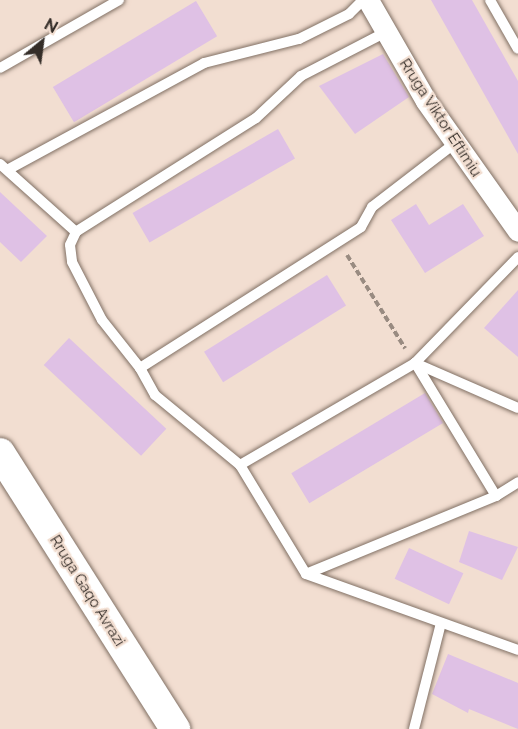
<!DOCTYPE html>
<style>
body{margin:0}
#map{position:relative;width:518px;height:729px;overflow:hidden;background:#f2ded1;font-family:Raleway,sans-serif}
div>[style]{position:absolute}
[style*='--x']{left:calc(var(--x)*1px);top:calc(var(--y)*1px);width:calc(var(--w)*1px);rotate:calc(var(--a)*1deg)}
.building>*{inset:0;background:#dfc1e5;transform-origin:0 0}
.path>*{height:4px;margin-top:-2px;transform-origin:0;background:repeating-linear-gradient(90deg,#998b81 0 6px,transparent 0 9px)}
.roads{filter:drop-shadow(0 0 2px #817064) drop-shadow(0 0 2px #817064)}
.service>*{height:10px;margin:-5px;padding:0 5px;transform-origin:5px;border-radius:5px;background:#fff}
.minor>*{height:21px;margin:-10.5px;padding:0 10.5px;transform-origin:10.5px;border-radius:10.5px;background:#fff}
.secondary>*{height:30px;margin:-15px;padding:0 15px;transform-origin:15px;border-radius:15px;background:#fff}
span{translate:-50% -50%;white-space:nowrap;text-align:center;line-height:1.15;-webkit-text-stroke:4.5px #f2ded1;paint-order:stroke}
.street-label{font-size:15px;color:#342d28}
.north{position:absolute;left:12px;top:12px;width:60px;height:60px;-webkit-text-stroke:4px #f2ded1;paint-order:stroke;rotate:29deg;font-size:16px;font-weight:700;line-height:24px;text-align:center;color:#342d28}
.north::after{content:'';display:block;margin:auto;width:21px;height:27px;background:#342d28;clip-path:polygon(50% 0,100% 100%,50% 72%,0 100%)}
</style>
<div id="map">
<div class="building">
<div style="clip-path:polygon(431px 0,472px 0,518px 81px,518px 154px)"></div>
<div style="left:196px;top:1px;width:41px;height:167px;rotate:59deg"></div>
<div style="clip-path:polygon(383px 54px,409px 97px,355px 134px,319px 86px)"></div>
<div style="left:278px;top:129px;width:34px;height:168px;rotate:60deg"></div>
<div style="clip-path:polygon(0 192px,47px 236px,21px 262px,0 242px)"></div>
<div style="clip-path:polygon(416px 204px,429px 225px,463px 204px,484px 236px,425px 273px,391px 220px)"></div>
<div style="left:327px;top:275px;width:36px;height:145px;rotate:58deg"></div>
<div style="clip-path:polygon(518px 290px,518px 357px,484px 328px)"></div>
<div style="left:69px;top:338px;width:133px;height:37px;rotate:43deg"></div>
<div style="left:425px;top:393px;width:35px;height:156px;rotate:59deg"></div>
<div style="clip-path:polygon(469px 531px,518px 547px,502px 580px,459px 562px)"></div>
<div style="left:409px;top:548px;width:60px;height:34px;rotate:25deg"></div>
<div style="clip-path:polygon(448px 654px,518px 683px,518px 729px,469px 709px,468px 713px,432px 694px)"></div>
</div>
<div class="path">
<div style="--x:347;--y:255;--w:110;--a:58.1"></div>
</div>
<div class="roads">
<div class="service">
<div style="--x:490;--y:0;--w:56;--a:60.3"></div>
<div style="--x:386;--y:32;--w:96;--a:152.6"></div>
<div style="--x:301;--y:76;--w:62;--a:137"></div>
<div style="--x:256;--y:118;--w:213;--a:147.7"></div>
<div style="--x:76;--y:232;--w:14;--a:115"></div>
<div style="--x:70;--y:245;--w:17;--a:83"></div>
<div style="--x:72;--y:262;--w:65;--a:62.7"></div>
<div style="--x:102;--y:320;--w:61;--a:51.6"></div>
<div style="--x:140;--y:368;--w:31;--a:61"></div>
<div style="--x:155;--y:395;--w:110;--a:39.5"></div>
<div style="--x:240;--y:465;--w:127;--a:58.8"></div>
<div style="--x:306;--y:574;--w:205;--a:-22.3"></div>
<div style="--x:496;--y:496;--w:26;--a:-32"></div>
<div style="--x:0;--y:68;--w:137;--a:-29.7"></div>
<div style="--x:0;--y:164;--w:102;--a:41.8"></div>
<div style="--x:9;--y:169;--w:222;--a:-28.5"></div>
<div style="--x:204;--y:63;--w:98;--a:-14.2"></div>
<div style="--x:299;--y:39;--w:56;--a:-26.6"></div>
<div style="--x:349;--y:14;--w:20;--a:-45"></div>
<div style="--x:140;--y:368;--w:262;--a:-32.5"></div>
<div style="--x:361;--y:227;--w:23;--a:-61"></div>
<div style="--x:372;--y:207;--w:105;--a:-37.6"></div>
<div style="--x:240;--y:465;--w:203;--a:-30.2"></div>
<div style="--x:415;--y:363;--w:148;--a:-45.8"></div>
<div style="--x:496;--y:496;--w:156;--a:-121.3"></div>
<div style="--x:415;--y:363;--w:112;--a:23.6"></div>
<div style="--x:306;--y:574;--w:225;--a:19.7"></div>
<div style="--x:414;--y:729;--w:109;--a:-75.7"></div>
</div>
<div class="minor">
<div style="--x:368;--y:0;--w:116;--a:60.1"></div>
<div style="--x:426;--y:101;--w:159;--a:54.7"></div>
</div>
<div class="secondary">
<div style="--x:0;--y:453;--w:327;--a:57.6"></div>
</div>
</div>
<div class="street-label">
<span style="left:440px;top:118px;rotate:57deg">Rruga Viktor Eftimiu</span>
<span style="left:87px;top:591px;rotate:58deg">Rruga Gaqo Avrazi</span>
</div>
<div class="north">N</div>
</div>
